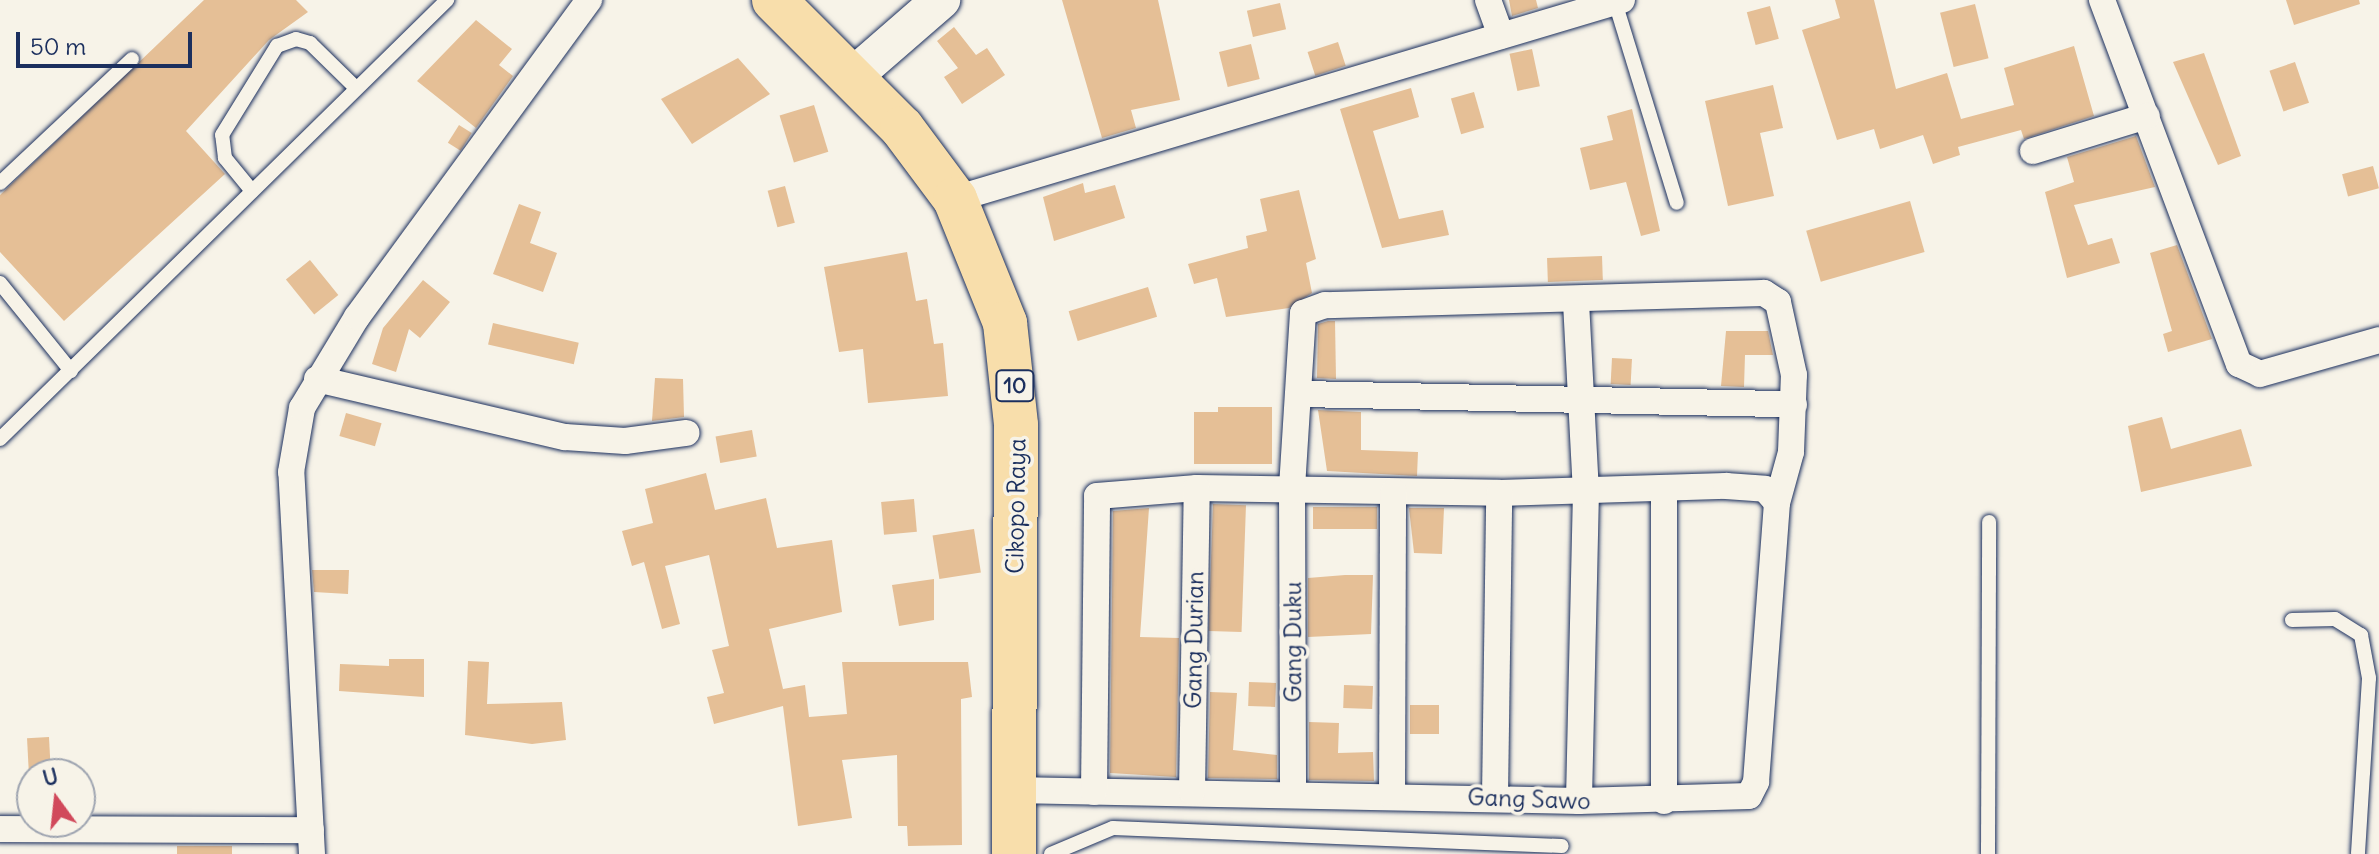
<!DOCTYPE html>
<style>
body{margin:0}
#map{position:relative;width:2379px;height:854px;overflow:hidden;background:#f7f3e8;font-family:Delius,sans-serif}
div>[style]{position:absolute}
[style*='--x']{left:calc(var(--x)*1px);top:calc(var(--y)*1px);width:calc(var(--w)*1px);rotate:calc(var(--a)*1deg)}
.building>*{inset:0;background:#e5bf96;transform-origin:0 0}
.roads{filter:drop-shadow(0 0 2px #1b2f5e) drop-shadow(0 0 2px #1b2f5e)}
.lane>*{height:14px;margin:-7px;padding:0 7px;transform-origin:7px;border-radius:7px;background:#f7f3e8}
.street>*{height:26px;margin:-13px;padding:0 13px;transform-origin:13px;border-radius:13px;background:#f7f3e8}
.secondary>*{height:38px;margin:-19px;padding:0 19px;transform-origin:19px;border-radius:19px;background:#f7f3e8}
.highway>*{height:44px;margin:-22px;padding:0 22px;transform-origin:22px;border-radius:22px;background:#f8deab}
span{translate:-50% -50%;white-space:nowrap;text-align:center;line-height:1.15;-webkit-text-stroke:7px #f7f3e8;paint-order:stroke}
.shield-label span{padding:2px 6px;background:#f7f3e8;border:2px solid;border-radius:6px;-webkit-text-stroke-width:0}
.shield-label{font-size:22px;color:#1b2f5e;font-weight:700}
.street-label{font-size:24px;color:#1b2f5e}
.north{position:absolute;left:16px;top:758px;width:80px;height:80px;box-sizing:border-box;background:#f7f3e8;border:2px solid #9fa5b1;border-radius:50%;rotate:345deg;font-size:22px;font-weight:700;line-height:32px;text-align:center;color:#1b2f5e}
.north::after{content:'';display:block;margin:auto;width:28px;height:36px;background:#d1495b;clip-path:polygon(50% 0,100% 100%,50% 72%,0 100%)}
.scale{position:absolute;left:16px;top:32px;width:176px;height:36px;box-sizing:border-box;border:4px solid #1b2f5e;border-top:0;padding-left:10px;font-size:24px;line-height:28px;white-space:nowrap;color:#1b2f5e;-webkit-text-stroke:6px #f7f3e8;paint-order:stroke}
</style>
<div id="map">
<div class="building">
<div style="clip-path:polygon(204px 0,296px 0,308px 12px,269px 40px,186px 131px,225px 174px,64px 321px,0 252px,0 195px)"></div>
<div style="clip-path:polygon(1062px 0,1158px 0,1180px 100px,1131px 110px,1136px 128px,1102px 138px)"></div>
<div style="clip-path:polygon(1509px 0,1536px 0,1538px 8px,1512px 16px)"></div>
<div style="clip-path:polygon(1835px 0,1874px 0,1896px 89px,1947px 73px,1961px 119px,2014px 105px,2004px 68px,2074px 46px,2094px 116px,2024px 139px,2021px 130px,1958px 147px,1960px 155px,1933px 164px,1923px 135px,1880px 149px,1874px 129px,1837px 140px,1802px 30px,1840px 18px)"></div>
<div style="clip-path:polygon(2286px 0,2359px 0,2360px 4px,2294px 25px)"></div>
<div style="left:1280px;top:3px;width:27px;height:34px;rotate:77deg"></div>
<div style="left:1975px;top:4px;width:56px;height:36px;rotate:76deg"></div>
<div style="left:1770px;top:6px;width:34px;height:24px;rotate:75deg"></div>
<div style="clip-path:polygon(476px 20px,512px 49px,499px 65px,513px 76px,476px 128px,417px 81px)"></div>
<div style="clip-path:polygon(954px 27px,976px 55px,987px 48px,1005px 75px,962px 104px,944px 77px,958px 68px,937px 41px)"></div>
<div style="left:1338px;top:42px;width:25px;height:32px;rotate:72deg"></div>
<div style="left:1251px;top:44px;width:36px;height:33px;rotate:76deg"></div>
<div style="left:1532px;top:49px;width:38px;height:23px;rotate:78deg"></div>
<div style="clip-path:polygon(2204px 53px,2241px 156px,2218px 165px,2173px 62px)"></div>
<div style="clip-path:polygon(738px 58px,770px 94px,692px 144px,661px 99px)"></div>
<div style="left:2295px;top:62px;width:43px;height:27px;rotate:71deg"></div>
<div style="clip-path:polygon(1773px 85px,1783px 128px,1760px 133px,1774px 196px,1728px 206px,1705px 101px)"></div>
<div style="clip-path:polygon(1411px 88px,1419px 117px,1373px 131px,1399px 219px,1443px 210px,1449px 235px,1382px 248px,1340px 109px)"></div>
<div style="left:1474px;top:92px;width:37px;height:24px;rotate:74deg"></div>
<div style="left:814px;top:105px;width:49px;height:36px;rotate:73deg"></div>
<div style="clip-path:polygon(1632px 109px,1660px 231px,1641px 236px,1626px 182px,1590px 190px,1580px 148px,1613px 140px,1607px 116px)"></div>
<div style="left:459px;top:125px;width:15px;height:21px;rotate:32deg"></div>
<div style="clip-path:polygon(2136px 136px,2155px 187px,2074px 205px,2088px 245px,2112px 238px,2120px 263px,2067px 278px,2045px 192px,2074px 182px,2067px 157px)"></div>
<div style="left:2373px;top:166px;width:23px;height:32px;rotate:75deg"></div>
<div style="clip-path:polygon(1083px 183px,1085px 193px,1115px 185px,1125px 218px,1054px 241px,1043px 197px)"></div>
<div style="left:785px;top:186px;width:38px;height:18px;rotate:75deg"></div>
<div style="clip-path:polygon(1299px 190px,1316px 259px,1306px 263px,1312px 293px,1289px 308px,1226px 317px,1217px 278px,1194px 284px,1188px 264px,1248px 248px,1246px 236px,1267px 231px,1260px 199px)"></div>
<div style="left:1910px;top:201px;width:53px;height:108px;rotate:74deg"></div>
<div style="clip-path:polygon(519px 204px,541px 212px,530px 243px,557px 253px,543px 292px,493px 274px)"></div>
<div style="clip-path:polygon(2177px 245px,2212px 339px,2168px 352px,2163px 334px,2172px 331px,2150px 253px)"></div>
<div style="clip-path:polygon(907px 252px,916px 301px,927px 299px,934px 344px,943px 343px,948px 396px,868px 403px,863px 349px,839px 352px,824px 267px)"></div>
<div style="left:1602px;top:256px;width:24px;height:55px;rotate:88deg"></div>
<div style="left:310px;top:260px;width:45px;height:31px;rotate:51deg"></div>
<div style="clip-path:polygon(423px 280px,450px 302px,420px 338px,409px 329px,396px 372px,372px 364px,383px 328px)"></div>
<div style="left:1148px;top:287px;width:31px;height:83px;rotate:73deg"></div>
<div style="clip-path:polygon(1328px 321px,1335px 321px,1336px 379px,1317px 378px,1318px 324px)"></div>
<div style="left:493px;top:323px;width:88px;height:22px;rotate:13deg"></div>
<div style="clip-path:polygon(1726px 331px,1768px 331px,1773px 355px,1745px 355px,1744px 387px,1721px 386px)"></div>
<div style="left:1612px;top:358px;width:20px;height:26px;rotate:3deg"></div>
<div style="clip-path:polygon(655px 378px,683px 379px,684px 417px,652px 421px)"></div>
<div style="clip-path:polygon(1218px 407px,1272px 407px,1272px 464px,1194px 464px,1194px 412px,1218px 412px)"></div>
<div style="clip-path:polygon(1318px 410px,1361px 412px,1361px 450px,1418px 452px,1417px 476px,1327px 471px)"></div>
<div style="left:346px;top:413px;width:37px;height:24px;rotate:16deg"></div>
<div style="clip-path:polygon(2162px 417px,2171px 449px,2241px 429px,2252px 466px,2141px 492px,2128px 426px)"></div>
<div style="left:752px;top:430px;width:27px;height:37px;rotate:80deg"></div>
<div style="clip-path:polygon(706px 473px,715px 510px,766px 498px,777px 548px,832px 540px,842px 612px,769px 629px,783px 689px,805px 685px,809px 717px,847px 714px,842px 662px,968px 662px,972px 697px,961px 699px,962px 845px,908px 846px,907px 826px,898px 826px,897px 755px,842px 760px,852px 818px,798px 826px,783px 706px,714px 724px,707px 697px,724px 693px,712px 650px,729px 646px,709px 555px,665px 566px,680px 624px,662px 629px,644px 562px,632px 566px,622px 531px,653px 523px,645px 489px)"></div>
<div style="left:914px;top:499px;width:33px;height:33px;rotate:85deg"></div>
<div style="left:1213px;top:504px;width:33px;height:127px;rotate:2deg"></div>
<div style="left:1313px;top:507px;width:64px;height:22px"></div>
<div style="clip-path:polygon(1149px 508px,1140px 637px,1179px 638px,1176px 777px,1110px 773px,1113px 511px)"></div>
<div style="clip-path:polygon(1409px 508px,1444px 508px,1442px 554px,1414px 553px)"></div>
<div style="left:974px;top:529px;width:44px;height:42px;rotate:81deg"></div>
<div style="clip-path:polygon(312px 570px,349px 570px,348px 594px,314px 592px)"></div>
<div style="clip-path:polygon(1345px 575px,1373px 575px,1371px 634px,1308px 637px,1308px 578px)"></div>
<div style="clip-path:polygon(934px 579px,934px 620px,899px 626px,892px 585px)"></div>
<div style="clip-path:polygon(389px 659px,424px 659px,424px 697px,339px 691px,340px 664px,389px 666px)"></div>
<div style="clip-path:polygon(468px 661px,489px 662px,487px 704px,562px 702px,566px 740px,532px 744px,465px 735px)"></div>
<div style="left:1249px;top:682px;width:27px;height:24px;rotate:2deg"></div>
<div style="left:1344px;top:685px;width:29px;height:23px;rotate:2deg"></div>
<div style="clip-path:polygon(1210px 692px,1237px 693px,1233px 750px,1277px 755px,1277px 779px,1208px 778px)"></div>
<div style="left:1410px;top:705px;width:29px;height:29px"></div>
<div style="clip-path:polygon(1309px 722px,1339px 723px,1338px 753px,1373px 752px,1374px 781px,1309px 780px)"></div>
<div style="left:49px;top:737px;width:35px;height:22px;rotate:87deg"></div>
<div style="left:177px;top:846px;width:55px;height:8px"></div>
</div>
<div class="roads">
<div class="lane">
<div style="--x:1615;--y:2;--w:210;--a:72.9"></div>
<div style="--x:0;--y:183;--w:181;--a:-43.2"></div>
<div style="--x:252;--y:191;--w:43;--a:-129.3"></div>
<div style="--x:225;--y:158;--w:23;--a:-97"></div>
<div style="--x:222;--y:135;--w:105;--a:-58.3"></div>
<div style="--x:277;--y:46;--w:20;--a:-20"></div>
<div style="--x:296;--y:39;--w:15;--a:16"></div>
<div style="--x:310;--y:43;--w:64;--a:44.4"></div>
<div style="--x:0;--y:283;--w:113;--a:51.1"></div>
<div style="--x:0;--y:439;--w:627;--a:-44.48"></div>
<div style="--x:2292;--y:620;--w:43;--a:-1.3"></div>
<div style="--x:2335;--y:619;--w:31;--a:32"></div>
<div style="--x:2361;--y:635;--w:44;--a:79.5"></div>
<div style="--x:2369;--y:678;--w:176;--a:93.6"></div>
<div style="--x:1051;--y:854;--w:67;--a:-22.8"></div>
<div style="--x:1113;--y:828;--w:449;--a:2.3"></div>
<div style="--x:1988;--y:854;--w:332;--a:-89.8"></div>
</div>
<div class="street">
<div style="--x:1488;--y:0;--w:38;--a:70"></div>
<div style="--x:2102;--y:0;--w:389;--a:69.4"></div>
<div style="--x:2239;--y:364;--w:23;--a:25"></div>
<div style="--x:2260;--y:374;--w:124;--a:-15.9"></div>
<div style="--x:2033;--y:151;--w:119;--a:-17.1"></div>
<div style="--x:955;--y:199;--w:696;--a:-16.61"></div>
<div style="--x:1576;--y:302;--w:189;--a:87"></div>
<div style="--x:1586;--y:491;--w:310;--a:91.3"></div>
<div style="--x:317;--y:379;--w:255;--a:13.2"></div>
<div style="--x:565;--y:437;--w:60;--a:3.8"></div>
<div style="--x:625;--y:441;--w:62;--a:-7.5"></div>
<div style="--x:1301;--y:394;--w:493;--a:1.2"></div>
<div style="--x:1664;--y:492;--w:309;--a:90"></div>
<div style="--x:1013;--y:790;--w:566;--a:1.11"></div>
<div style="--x:1579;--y:801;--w:170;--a:-1.7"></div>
<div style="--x:1749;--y:796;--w:16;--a:-63"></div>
<div style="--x:1756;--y:782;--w:280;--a:-85.7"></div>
<div style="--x:1777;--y:503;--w:53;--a:-74.6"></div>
<div style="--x:1791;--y:452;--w:77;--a:-87.8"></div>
<div style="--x:1794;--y:375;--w:75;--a:-102.4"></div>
<div style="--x:1778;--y:302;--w:17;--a:-147"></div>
<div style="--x:1764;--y:293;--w:439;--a:178.4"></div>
<div style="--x:1325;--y:305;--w:23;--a:160"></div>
<div style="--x:1303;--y:313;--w:176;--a:93.6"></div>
<div style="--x:1292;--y:489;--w:306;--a:89.8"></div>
<div style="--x:1094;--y:792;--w:296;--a:-89.4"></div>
<div style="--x:1097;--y:496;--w:100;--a:-4.6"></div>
<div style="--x:1197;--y:488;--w:302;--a:0.9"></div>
<div style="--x:1499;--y:493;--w:227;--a:-1.8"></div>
<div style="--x:1726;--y:486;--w:39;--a:4"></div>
<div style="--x:1765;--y:489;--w:18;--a:49"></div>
<div style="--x:1192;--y:792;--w:304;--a:-89.1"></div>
<div style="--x:1392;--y:796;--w:304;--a:-89.8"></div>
<div style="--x:1495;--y:797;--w:304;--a:-89.2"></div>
<div style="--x:0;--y:829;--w:311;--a:0.2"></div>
<div style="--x:312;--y:854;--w:383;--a:-93.1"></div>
<div style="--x:291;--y:472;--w:65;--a:-80.2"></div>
<div style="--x:302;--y:408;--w:106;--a:-58.9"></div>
<div style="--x:357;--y:317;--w:393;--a:-53.8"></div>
</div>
<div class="secondary">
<div style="--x:850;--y:79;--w:121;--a:-41"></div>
</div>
<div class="highway">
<div style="--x:774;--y:0;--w:181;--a:45"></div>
<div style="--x:902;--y:128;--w:89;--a:53.3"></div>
<div style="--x:955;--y:199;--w:134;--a:68"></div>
<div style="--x:1005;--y:323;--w:103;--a:83.8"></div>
<div style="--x:1016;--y:425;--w:429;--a:90.3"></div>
</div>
</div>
<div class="shield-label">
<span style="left:1015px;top:386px">10</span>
</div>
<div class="street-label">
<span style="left:1016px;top:506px;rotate:-89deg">Cikopo Raya</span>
<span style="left:1194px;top:640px;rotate:-89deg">Gang Durian</span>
<span style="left:1293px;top:642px;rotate:-90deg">Gang Duku</span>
<span style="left:1529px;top:799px;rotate:2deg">Gang Sawo</span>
</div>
<div class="north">U</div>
<div class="scale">50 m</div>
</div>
